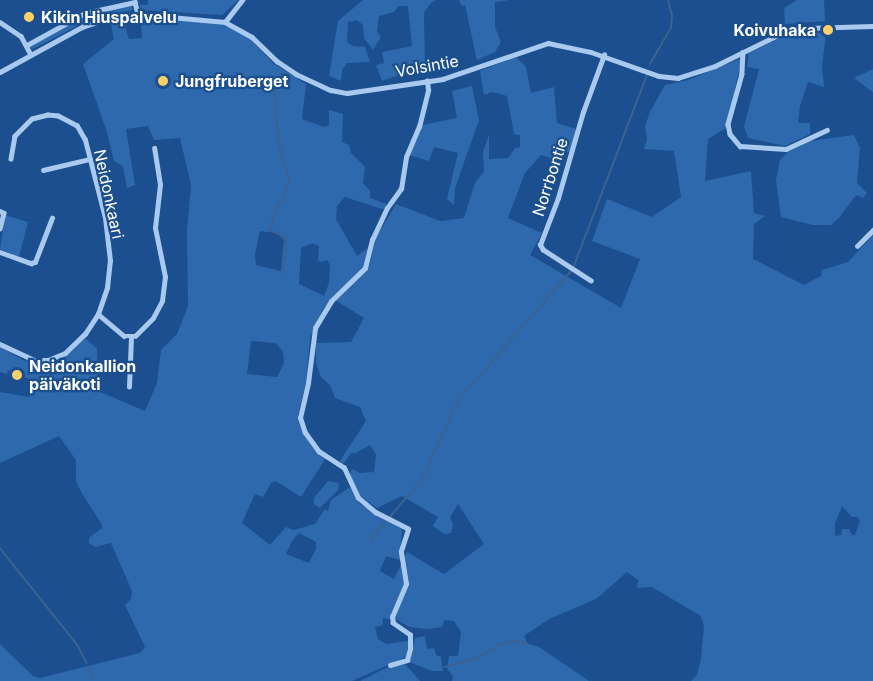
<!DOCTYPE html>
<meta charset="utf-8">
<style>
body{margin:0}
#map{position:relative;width:873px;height:681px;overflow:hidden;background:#1b4f8f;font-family:Inter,sans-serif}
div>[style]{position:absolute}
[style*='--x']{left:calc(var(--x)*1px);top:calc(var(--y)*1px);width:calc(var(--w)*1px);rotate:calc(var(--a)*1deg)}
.green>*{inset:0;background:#2e69ad}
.stream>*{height:1.5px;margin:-0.75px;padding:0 0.75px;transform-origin:0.75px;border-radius:0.75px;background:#3c6290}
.minor>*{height:4.5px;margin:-2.25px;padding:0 2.25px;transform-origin:2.25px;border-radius:2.25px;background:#a9c9ee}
.dots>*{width:16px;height:16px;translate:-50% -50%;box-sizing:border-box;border:3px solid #1b4f8f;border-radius:50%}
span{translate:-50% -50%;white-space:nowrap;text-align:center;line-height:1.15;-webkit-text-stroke:4.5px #1b4f8f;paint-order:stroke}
.poi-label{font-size:16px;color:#fff;font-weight:700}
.left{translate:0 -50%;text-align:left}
.right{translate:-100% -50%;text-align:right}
.street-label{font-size:16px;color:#fff}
</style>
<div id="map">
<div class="green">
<div style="clip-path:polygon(148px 0,239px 0,222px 15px,141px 10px,139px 2px,141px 5px,148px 5px)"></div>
<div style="clip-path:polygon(363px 0,436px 0,430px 4px,424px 13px,425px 72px,402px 74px,382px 81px,376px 65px,384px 63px,382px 52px,412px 46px,408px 6px,398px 6px,394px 12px,379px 16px,377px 31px,381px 37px,373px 50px,364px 38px,363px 25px,357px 20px,348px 22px,347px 42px,353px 46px,365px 47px,370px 62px,347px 63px,342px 70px,341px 81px,329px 76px,338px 21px)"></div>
<div style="clip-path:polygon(459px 0,510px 0,495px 2px,495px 27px,501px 42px,495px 52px,477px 60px,465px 5px,462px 6px)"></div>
<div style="clip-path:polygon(797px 0,824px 0,825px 21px,785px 24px,784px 8px)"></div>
<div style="clip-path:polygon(131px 5px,133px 10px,92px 18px,33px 49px,30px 47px,80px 16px)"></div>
<div style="clip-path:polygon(evenodd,140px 16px,223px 25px,245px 34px,274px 64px,306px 84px,302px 119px,324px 127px,329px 125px,329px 110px,343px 114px,342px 142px,349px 145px,351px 153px,365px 167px,363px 183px,370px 191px,370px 198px,386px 204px,385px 209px,382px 209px,345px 197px,337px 206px,336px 219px,357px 256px,368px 248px,364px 266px,323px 309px,310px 338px,306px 383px,298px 415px,307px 439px,325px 459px,301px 497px,276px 481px,271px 483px,263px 497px,255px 494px,242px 523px,270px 545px,286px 527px,294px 530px,315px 524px,325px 509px,328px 511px,331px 500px,350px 487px,360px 504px,402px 529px,400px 560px,386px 556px,380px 571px,394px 579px,407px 552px,444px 574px,484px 544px,458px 504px,450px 517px,453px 524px,451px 533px,444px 534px,433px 526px,438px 517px,402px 496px,377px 508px,355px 492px,350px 473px,352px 469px,360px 473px,374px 472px,376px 454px,370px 445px,354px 454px,352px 452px,343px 464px,340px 461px,366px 421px,360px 407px,335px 398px,330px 385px,321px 377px,316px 363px,316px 343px,351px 342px,364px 318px,335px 300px,369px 267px,376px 238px,396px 204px,440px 221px,464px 218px,475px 183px,484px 171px,483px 152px,489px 135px,489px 159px,508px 158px,515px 148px,520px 147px,520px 135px,514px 134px,507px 96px,492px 92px,484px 95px,480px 71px,516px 57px,526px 67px,531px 93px,554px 87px,557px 123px,576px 129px,570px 152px,562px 152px,552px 164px,549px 157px,541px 155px,525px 173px,508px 218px,542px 233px,530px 255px,621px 308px,640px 259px,592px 241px,607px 199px,652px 217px,681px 197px,674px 151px,644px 149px,647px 139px,645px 126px,650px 112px,665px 85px,688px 80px,742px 58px,726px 128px,708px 139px,705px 181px,751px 171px,754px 213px,765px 216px,754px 224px,753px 259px,804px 285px,821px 276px,822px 270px,848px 262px,873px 235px,873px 681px,691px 681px,697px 675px,701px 658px,704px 626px,701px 616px,652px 587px,637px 588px,638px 580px,627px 572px,596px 599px,549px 619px,524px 636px,527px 643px,539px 647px,589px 681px,452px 681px,453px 676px,447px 669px,449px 656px,458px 656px,461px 632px,454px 621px,444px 620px,442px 627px,427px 629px,409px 627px,391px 616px,390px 620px,383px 618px,383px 625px,375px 627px,378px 639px,386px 644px,409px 641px,406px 657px,352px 681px,0 681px,0 644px,33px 676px,40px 678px,140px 653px,145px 647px,125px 605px,131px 599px,132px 591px,111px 543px,95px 547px,89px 543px,89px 538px,102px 528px,101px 523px,81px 492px,76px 481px,76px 460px,59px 436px,0 463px,0 392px,29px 397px,34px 387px,30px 386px,31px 382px,28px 378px,12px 376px,13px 372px,8px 370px,7px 374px,0 372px,0 347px,23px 360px,46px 364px,59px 361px,85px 338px,97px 349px,98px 375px,93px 389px,145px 411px,157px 383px,161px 350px,177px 334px,188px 306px,187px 230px,191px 185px,180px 138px,154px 140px,148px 126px,126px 129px,135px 185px,127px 188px,123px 166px,114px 161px,107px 132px,83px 64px,114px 39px,110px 21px,123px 18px,129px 39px,142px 38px,140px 16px,260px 231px,276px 233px,284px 240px,281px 271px,256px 265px,255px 254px,260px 231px,140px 16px,312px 243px,319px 246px,318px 260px,321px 262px,327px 260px,330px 265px,329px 283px,324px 296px,299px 284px,301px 248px,312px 243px,140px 16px,251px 341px,276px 343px,283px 352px,284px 363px,277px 377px,247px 374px,251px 341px,140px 16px,842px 506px,852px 517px,858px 517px,860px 521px,855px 535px,852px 535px,849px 529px,842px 529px,841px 535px,835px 536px,835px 524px,842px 506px,140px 16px,299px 533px,316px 542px,316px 549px,309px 563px,286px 554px,292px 541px,299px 533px)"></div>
<div style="clip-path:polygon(799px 33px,826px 33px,822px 67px,824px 87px,808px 82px,800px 106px,798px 123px,810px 123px,810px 134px,785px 146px,748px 138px,744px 127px,759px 69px,747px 67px,749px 53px,784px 36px)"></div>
<div style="clip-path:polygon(873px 69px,873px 92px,854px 78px)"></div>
<div style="clip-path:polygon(472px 86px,479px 120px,455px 188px,454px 205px,447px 199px,458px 153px,434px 147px,429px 161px,409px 155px,422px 125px,457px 118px,452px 91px)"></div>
<div style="clip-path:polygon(854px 135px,860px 148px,857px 183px,867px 193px,863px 198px,856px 195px,839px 218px,831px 225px,813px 225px,781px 217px,776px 180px,780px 160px,788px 152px,810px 141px)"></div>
<div style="clip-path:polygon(5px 215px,28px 222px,19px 257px,0 249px)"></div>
<div style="clip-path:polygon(328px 481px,339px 483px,338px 490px,320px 508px,314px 504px,314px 498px)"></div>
<div style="clip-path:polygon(425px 636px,427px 649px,434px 648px,436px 655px,441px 657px,443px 671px,432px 671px,409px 662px,415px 638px)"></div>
<div style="clip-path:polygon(404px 663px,420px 681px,360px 681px,388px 667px)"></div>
</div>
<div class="stream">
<div style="--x:650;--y:64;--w:42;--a:-59.7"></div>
<div style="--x:671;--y:28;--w:12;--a:-85"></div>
<div style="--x:672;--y:16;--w:16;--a:-104"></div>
<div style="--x:282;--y:73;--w:17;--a:115"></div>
<div style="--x:275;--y:88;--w:56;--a:85.9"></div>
<div style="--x:279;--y:144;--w:38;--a:73"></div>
<div style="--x:290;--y:180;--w:22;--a:108"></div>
<div style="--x:283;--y:201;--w:8;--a:135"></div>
<div style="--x:277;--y:207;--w:24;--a:107"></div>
<div style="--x:270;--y:230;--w:17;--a:25"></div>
<div style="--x:285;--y:237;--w:8;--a:76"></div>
<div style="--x:287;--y:245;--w:30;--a:98"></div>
<div style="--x:574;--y:266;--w:204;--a:-69.1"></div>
<div style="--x:390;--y:517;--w:50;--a:-49.9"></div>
<div style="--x:422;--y:479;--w:86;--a:-65.2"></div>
<div style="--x:458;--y:401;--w:171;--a:-49"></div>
<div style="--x:371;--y:540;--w:23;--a:-52"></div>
<div style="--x:0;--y:548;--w:123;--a:51.3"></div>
<div style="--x:77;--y:644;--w:21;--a:62"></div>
<div style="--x:89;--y:667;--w:12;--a:70"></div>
<div style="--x:444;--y:667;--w:34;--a:-14"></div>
<div style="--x:477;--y:659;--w:28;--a:-32"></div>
<div style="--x:501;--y:644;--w:12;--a:-14"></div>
<div style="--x:513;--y:641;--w:14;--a:8"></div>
</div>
<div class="minor">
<div style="--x:0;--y:22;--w:25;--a:34"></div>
<div style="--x:21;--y:36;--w:21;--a:62"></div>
<div style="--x:225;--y:22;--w:28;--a:-52"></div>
<div style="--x:27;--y:45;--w:66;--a:-28.9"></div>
<div style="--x:85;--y:13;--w:51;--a:-12.4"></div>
<div style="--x:135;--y:2;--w:12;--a:76"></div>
<div style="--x:743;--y:52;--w:22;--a:93"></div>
<div style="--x:742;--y:74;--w:52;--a:105.6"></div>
<div style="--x:728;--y:124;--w:10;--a:79"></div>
<div style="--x:730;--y:134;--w:16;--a:50"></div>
<div style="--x:740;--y:146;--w:46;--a:3.7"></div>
<div style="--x:786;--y:149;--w:45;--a:-24.9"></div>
<div style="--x:0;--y:72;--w:94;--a:-28.8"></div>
<div style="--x:82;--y:27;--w:25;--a:-18"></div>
<div style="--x:106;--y:19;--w:32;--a:-9"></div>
<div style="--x:138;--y:14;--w:87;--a:5.3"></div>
<div style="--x:225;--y:22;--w:31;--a:29"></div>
<div style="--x:252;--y:37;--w:35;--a:44"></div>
<div style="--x:277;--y:61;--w:23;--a:34"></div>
<div style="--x:296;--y:74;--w:38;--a:25"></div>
<div style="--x:331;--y:90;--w:16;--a:11"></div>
<div style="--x:347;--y:93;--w:97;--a:-8.3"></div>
<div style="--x:443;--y:79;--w:111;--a:-18.9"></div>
<div style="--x:548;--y:43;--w:44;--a:11.8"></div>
<div style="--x:591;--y:52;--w:72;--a:19.4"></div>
<div style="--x:659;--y:76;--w:19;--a:6"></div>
<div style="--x:678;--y:78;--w:39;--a:-18"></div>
<div style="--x:715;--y:66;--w:77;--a:-26.2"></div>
<div style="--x:784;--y:32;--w:23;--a:-10"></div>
<div style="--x:807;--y:28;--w:66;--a:-1.7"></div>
<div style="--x:43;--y:170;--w:48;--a:-13.2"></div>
<div style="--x:0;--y:211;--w:4;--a:27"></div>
<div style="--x:4;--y:213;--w:16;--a:104"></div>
<div style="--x:857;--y:246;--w:23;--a:-45"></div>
<div style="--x:0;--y:252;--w:33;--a:20"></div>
<div style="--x:31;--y:263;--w:4;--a:-14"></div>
<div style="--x:35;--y:262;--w:47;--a:-68.9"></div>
<div style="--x:591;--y:281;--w:57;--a:-147.1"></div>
<div style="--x:543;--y:250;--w:6;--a:-121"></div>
<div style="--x:540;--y:245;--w:50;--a:-69"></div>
<div style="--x:558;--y:198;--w:90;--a:-73.8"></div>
<div style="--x:583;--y:112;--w:61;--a:-69.8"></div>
<div style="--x:98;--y:314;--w:34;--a:40"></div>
<div style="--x:124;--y:336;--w:11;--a:0"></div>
<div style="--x:135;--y:336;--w:25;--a:-45"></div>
<div style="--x:153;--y:318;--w:19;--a:-62"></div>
<div style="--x:162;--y:301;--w:24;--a:-83"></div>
<div style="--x:165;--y:277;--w:50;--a:-101.5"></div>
<div style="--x:155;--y:228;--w:43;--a:-83.4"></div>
<div style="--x:160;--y:185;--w:37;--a:-99"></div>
<div style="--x:0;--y:344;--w:38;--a:25"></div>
<div style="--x:35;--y:360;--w:13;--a:0"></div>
<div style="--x:48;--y:360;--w:18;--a:-22"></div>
<div style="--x:65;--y:353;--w:28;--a:-44"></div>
<div style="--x:85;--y:334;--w:24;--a:-57"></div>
<div style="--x:98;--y:314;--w:28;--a:-71"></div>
<div style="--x:107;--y:288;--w:27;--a:-84"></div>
<div style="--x:110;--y:261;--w:43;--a:-96.6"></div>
<div style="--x:105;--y:218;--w:81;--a:-104.4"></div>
<div style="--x:85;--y:140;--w:16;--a:-120"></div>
<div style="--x:77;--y:126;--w:21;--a:-152"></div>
<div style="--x:58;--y:116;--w:10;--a:-174"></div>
<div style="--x:48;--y:115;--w:16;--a:166"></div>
<div style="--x:32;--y:119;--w:24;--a:135"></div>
<div style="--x:15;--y:136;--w:23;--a:100"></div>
<div style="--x:129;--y:387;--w:50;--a:-87.7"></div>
<div style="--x:390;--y:665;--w:18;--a:-16"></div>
<div style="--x:407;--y:660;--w:11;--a:-75"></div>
<div style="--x:410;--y:649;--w:14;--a:-90"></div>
<div style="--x:410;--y:635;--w:21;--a:-145"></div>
<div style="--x:393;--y:623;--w:6;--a:-99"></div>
<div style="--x:392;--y:617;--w:36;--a:-67"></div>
<div style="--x:406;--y:584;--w:33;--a:-99"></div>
<div style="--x:401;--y:551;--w:23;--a:-72"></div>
<div style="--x:408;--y:529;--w:36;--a:-153"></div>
<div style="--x:376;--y:513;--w:23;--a:-140"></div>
<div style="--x:358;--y:498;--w:33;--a:-115"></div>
<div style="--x:344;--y:468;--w:30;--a:-147"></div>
<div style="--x:319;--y:452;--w:24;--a:-126"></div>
<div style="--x:305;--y:433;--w:16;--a:-108"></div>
<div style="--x:300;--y:418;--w:36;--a:-77"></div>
<div style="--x:308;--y:383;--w:55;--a:-82.7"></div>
<div style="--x:315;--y:328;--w:31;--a:-59"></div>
<div style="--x:331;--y:301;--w:47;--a:-44.1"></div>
<div style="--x:365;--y:268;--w:29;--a:-76"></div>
<div style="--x:372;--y:240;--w:35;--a:-65"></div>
<div style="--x:387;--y:208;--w:24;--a:-54"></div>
<div style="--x:401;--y:189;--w:32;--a:-81"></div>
<div style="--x:406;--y:157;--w:33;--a:-67"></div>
<div style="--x:419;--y:127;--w:38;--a:-76"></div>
<div style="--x:428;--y:90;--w:9;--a:-96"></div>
</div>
<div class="dots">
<div style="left:29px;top:17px;background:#ffd166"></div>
<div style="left:828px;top:30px;background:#ffd166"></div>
<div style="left:163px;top:81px;background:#ffd166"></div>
<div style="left:17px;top:375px;background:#ffd166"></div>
</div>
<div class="poi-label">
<span class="left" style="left:41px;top:17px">Kikin Hiuspalvelu</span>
<span class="right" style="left:816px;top:30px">Koivuhaka</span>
<span class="left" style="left:175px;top:81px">Jungfruberget</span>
<span class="left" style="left:29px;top:375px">Neidonkallion<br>päiväkoti</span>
</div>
<div class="street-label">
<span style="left:427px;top:66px;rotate:-10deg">Volsintie</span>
<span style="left:550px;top:177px;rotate:-72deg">Norrbontie</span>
<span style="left:109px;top:194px;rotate:78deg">Neidonkaari</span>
</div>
</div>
